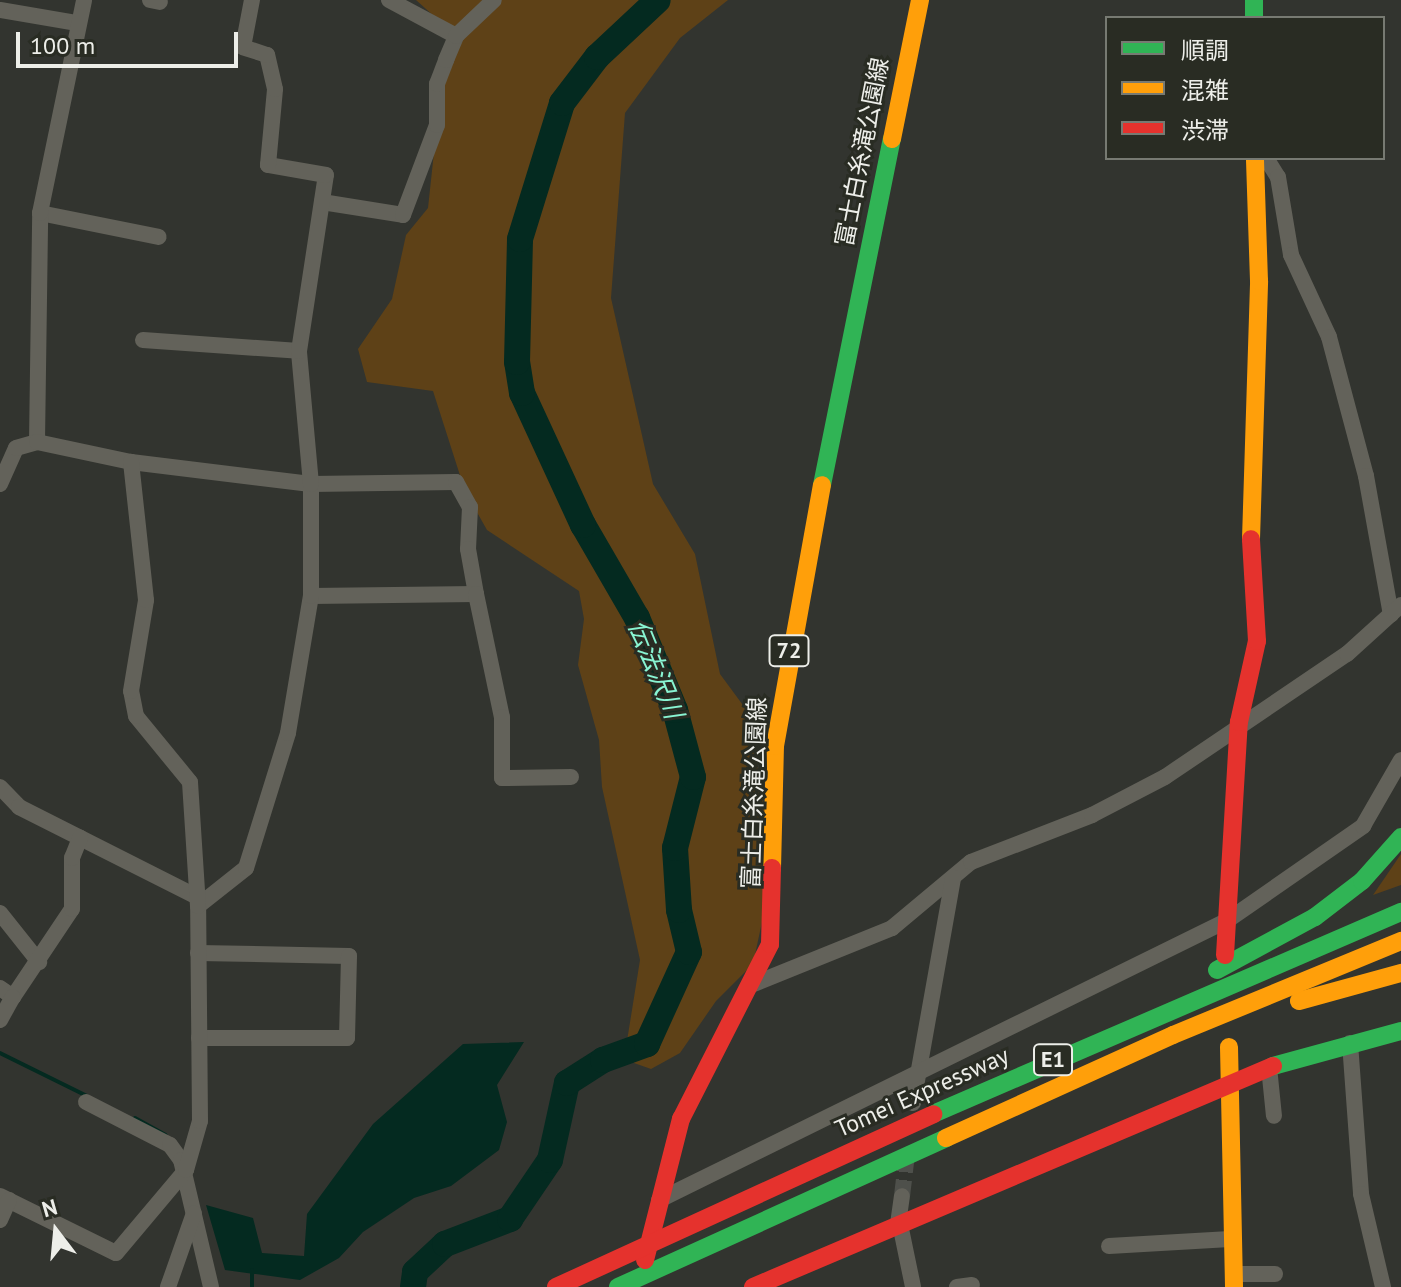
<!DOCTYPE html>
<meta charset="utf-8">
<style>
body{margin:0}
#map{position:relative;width:1401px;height:1287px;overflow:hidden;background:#32342f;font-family:"PT Sans","Noto Sans JP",sans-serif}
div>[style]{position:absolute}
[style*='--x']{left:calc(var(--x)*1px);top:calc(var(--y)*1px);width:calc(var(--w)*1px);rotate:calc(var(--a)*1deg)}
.green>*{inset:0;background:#5e4117}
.water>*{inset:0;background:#042a20}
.stream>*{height:4px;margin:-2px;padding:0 2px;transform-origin:2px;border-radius:2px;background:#042a20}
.river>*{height:26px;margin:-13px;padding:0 13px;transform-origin:13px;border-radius:13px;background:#042a20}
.street-tunnel>*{height:16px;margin-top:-8px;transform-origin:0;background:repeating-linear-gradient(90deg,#4e504b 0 16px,transparent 0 24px)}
.street>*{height:16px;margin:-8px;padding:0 8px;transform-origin:8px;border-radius:8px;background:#63625a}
.fast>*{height:18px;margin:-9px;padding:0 9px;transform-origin:9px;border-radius:9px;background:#30b455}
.slow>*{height:18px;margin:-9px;padding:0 9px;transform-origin:9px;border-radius:9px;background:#ff9f0a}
.jam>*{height:18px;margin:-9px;padding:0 9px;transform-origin:9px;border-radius:9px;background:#e5322d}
span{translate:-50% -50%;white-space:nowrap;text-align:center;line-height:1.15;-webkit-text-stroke:6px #292c23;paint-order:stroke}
.shield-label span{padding:2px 6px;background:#292c23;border:2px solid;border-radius:6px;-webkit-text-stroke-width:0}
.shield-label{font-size:22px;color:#edeee9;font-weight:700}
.street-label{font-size:24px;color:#edeee9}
.water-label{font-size:26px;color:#89f5d3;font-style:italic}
.legend{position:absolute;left:1105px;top:16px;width:280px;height:144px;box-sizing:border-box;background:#292c23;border:2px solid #777a72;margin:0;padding:10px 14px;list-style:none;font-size:24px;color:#edeee9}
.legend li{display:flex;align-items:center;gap:16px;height:40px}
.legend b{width:40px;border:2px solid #777a72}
.north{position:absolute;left:16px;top:1191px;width:80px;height:80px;-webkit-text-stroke:6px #292c23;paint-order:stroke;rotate:344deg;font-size:22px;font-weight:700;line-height:32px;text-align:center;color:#edeee9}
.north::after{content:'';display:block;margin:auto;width:28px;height:36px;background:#edeee9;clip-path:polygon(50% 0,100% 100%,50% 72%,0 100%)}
.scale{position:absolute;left:16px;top:32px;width:222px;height:36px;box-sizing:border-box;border:4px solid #edeee9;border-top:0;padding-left:10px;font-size:24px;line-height:28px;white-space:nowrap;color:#edeee9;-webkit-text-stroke:6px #292c23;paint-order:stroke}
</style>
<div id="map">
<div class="green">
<div style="clip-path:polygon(416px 0,728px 0,680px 38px,625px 113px,611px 298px,653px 484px,695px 554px,720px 674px,748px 712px,774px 866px,753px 964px,716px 1001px,680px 1053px,651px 1069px,634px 1063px,627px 1041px,640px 960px,602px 787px,599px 740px,578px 665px,584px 619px,579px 591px,487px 530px,465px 491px,433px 391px,367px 382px,358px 349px,392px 299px,406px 235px,428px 208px,442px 78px,456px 36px)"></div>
<div style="clip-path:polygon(1401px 854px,1401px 885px,1373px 895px)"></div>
</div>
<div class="water">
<div style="clip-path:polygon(524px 1042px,497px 1085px,507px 1122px,499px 1150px,451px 1186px,414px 1198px,363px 1232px,339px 1258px,300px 1280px,225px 1270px,206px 1205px,253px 1218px,262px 1253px,304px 1256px,307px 1214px,373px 1124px,463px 1044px)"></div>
</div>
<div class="stream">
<div style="--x:0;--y:1053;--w:97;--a:26.3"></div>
<div style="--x:135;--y:1118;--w:35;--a:29"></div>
<div style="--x:252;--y:1287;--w:17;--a:-90"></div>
</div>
<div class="river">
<div style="--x:413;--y:1287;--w:15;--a:-82"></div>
<div style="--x:415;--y:1272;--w:41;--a:-43"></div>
<div style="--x:445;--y:1244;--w:70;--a:-21"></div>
<div style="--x:510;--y:1219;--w:71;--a:-55.9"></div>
<div style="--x:550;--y:1160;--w:79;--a:-77.6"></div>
<div style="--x:567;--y:1083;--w:43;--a:-32.6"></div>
<div style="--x:603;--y:1060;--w:47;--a:-20"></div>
<div style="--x:647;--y:1044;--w:101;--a:-65.5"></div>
<div style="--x:689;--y:952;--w:43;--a:-103.4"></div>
<div style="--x:679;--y:910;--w:62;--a:-93.7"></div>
<div style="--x:675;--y:848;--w:73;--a:-75.8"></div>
<div style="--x:693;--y:777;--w:69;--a:-105"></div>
<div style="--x:675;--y:710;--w:100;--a:-112.4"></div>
<div style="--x:637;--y:618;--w:108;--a:-120.1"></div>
<div style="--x:583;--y:525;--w:145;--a:-114.8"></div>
<div style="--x:522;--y:393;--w:31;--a:-99"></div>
<div style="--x:517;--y:362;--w:123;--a:-88.6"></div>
<div style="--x:520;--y:239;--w:142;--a:-72.8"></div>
<div style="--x:562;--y:103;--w:58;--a:-52.7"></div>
<div style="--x:597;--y:57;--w:83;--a:-43.1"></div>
</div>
<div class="street-tunnel">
<div style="--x:902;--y:1196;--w:42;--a:-83.2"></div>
</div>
<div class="street">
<div style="--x:150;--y:0;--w:10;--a:11"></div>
<div style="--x:389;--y:0;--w:76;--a:28.2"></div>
<div style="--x:0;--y:10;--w:77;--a:9.7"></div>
<div style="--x:1266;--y:158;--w:22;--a:58"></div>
<div style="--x:1278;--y:177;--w:79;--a:80.5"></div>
<div style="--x:1291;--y:255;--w:90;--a:65.1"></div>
<div style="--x:1329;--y:337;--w:144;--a:75.1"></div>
<div style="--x:1366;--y:476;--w:141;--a:79.8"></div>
<div style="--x:322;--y:202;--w:82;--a:9.1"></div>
<div style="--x:403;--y:215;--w:96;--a:-69.3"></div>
<div style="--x:437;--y:125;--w:41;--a:-90"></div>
<div style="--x:437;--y:84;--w:26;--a:-69"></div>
<div style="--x:446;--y:60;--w:26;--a:-67"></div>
<div style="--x:456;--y:36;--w:52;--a:-43.5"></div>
<div style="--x:40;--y:213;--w:121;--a:11.4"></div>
<div style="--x:143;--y:340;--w:156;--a:4"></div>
<div style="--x:37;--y:442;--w:229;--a:-89.2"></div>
<div style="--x:40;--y:213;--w:217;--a:-78.3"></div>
<div style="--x:0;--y:484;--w:39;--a:-66"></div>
<div style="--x:16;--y:448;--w:22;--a:-16"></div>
<div style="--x:37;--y:442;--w:96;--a:12"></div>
<div style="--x:131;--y:462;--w:181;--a:7"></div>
<div style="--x:311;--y:484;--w:145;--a:-0.8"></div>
<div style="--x:456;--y:482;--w:29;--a:61"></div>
<div style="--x:470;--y:507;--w:42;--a:92.7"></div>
<div style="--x:468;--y:549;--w:46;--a:79.9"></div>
<div style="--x:311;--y:596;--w:165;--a:-0.7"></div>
<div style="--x:476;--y:594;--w:126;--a:78.1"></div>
<div style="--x:502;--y:717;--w:61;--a:90"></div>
<div style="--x:502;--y:778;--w:69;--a:-0.8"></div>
<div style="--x:0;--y:787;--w:28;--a:46"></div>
<div style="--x:19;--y:807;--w:199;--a:26.8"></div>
<div style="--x:198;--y:906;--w:61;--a:-38.4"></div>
<div style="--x:246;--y:868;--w:141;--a:-72.7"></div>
<div style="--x:288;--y:733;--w:139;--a:-80.5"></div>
<div style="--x:311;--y:596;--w:112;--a:-90"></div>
<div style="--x:311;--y:484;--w:134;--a:-95.2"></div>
<div style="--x:299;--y:351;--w:178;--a:-81.3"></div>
<div style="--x:326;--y:175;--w:59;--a:-170.2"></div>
<div style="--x:268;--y:165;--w:76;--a:-84.7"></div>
<div style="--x:275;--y:89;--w:35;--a:-103"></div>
<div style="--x:267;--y:55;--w:25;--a:-162"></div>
<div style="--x:243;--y:47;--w:48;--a:-79.2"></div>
<div style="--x:0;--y:913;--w:63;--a:51.5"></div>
<div style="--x:198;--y:953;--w:151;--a:1.1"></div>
<div style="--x:349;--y:956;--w:82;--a:91.4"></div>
<div style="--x:347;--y:1038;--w:148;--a:180"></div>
<div style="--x:751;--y:985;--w:152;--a:-22"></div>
<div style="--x:892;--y:928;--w:103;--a:-39.9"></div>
<div style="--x:971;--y:862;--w:130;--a:-21.2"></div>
<div style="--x:1092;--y:815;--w:82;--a:-27.5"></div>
<div style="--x:1165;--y:777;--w:220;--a:-34.1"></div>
<div style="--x:1347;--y:654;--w:73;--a:-42.2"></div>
<div style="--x:0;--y:988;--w:16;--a:35"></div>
<div style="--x:13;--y:997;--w:106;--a:-56.2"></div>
<div style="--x:72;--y:909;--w:51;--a:-90"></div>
<div style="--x:72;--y:858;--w:22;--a:-68"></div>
<div style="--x:0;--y:1020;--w:26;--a:-61"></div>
<div style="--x:1350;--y:1043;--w:151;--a:85.8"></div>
<div style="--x:1361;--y:1194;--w:96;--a:76.7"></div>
<div style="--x:1269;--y:1067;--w:49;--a:84.2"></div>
<div style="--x:86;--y:1102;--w:94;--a:27.1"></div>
<div style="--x:170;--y:1145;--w:19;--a:54"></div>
<div style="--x:181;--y:1160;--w:130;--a:76.7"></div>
<div style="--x:913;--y:1103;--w:229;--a:-79.9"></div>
<div style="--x:0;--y:1196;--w:129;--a:26.2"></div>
<div style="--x:116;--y:1253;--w:109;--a:-49.9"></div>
<div style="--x:186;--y:1170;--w:51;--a:-74.1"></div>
<div style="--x:200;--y:1121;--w:215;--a:-90.5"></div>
<div style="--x:198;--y:906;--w:124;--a:-93.7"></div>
<div style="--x:190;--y:782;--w:85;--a:-129.3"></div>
<div style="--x:136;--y:716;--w:25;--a:-101"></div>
<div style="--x:131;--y:691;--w:92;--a:-80.6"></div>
<div style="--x:146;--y:600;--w:139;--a:-96.2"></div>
<div style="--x:659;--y:1200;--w:634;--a:-26.2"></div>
<div style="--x:1228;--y:920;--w:165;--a:-34.8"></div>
<div style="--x:1363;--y:826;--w:76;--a:-60.1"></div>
<div style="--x:0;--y:1220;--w:22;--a:-66"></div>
<div style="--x:898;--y:1224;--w:28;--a:-82"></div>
<div style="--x:900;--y:1224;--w:64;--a:78.3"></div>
<div style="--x:1109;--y:1246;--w:121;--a:-3.3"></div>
<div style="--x:1233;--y:1274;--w:42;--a:0"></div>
<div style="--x:168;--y:1287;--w:78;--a:-70.6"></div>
<div style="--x:957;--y:1287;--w:15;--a:-8"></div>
</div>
<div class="fast">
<div style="--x:1254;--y:0;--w:18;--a:90"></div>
<div style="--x:822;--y:485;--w:353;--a:-78.6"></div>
<div style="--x:1217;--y:970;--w:111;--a:-28.4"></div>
<div style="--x:1315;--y:917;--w:59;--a:-37.5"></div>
<div style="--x:1362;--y:881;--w:59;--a:-48.4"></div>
<div style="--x:1273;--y:1066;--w:133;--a:-15.3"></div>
<div style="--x:933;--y:1114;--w:510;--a:-23.35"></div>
<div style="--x:618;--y:1287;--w:360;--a:-24.4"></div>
</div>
<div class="slow">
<div style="--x:892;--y:139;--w:142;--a:-78.6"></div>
<div style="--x:1251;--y:539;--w:258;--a:-88.2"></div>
<div style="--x:1259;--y:281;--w:123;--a:-91.9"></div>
<div style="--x:772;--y:868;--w:122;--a:-88.6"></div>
<div style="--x:775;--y:746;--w:265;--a:-79.8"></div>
<div style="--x:1299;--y:1001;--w:106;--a:-15.4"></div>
<div style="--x:1229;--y:1047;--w:240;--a:88.8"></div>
<div style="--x:946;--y:1138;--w:249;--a:-24.4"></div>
<div style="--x:1173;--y:1035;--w:247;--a:-22.4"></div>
</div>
<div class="jam">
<div style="--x:1225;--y:955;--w:233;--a:-86.6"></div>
<div style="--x:1239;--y:722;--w:83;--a:-77.5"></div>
<div style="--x:1257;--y:641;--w:102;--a:-93.4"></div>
<div style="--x:645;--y:1260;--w:146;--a:-75.7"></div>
<div style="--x:681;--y:1119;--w:196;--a:-63"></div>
<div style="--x:770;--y:944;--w:76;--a:-88.5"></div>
<div style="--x:556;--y:1287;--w:415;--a:-24.6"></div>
<div style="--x:753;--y:1287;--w:565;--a:-23.03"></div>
</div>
<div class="shield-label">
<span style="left:789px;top:651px">72</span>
<span style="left:1053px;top:1060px">E1</span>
</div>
<div class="street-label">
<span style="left:862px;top:152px;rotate:-79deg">富士白糸滝公園線</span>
<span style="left:754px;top:793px;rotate:-88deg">富士白糸滝公園線</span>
<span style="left:922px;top:1092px;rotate:-24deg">Tomei Expressway</span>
</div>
<div class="water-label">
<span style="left:656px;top:669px;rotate:68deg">伝法沢川</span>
</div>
<ul class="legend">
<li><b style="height:10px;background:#30b455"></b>順調</li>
<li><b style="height:10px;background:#ff9f0a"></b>混雑</li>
<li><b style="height:10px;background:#e5322d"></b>渋滞</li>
</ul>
<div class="north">N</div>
<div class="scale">100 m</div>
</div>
